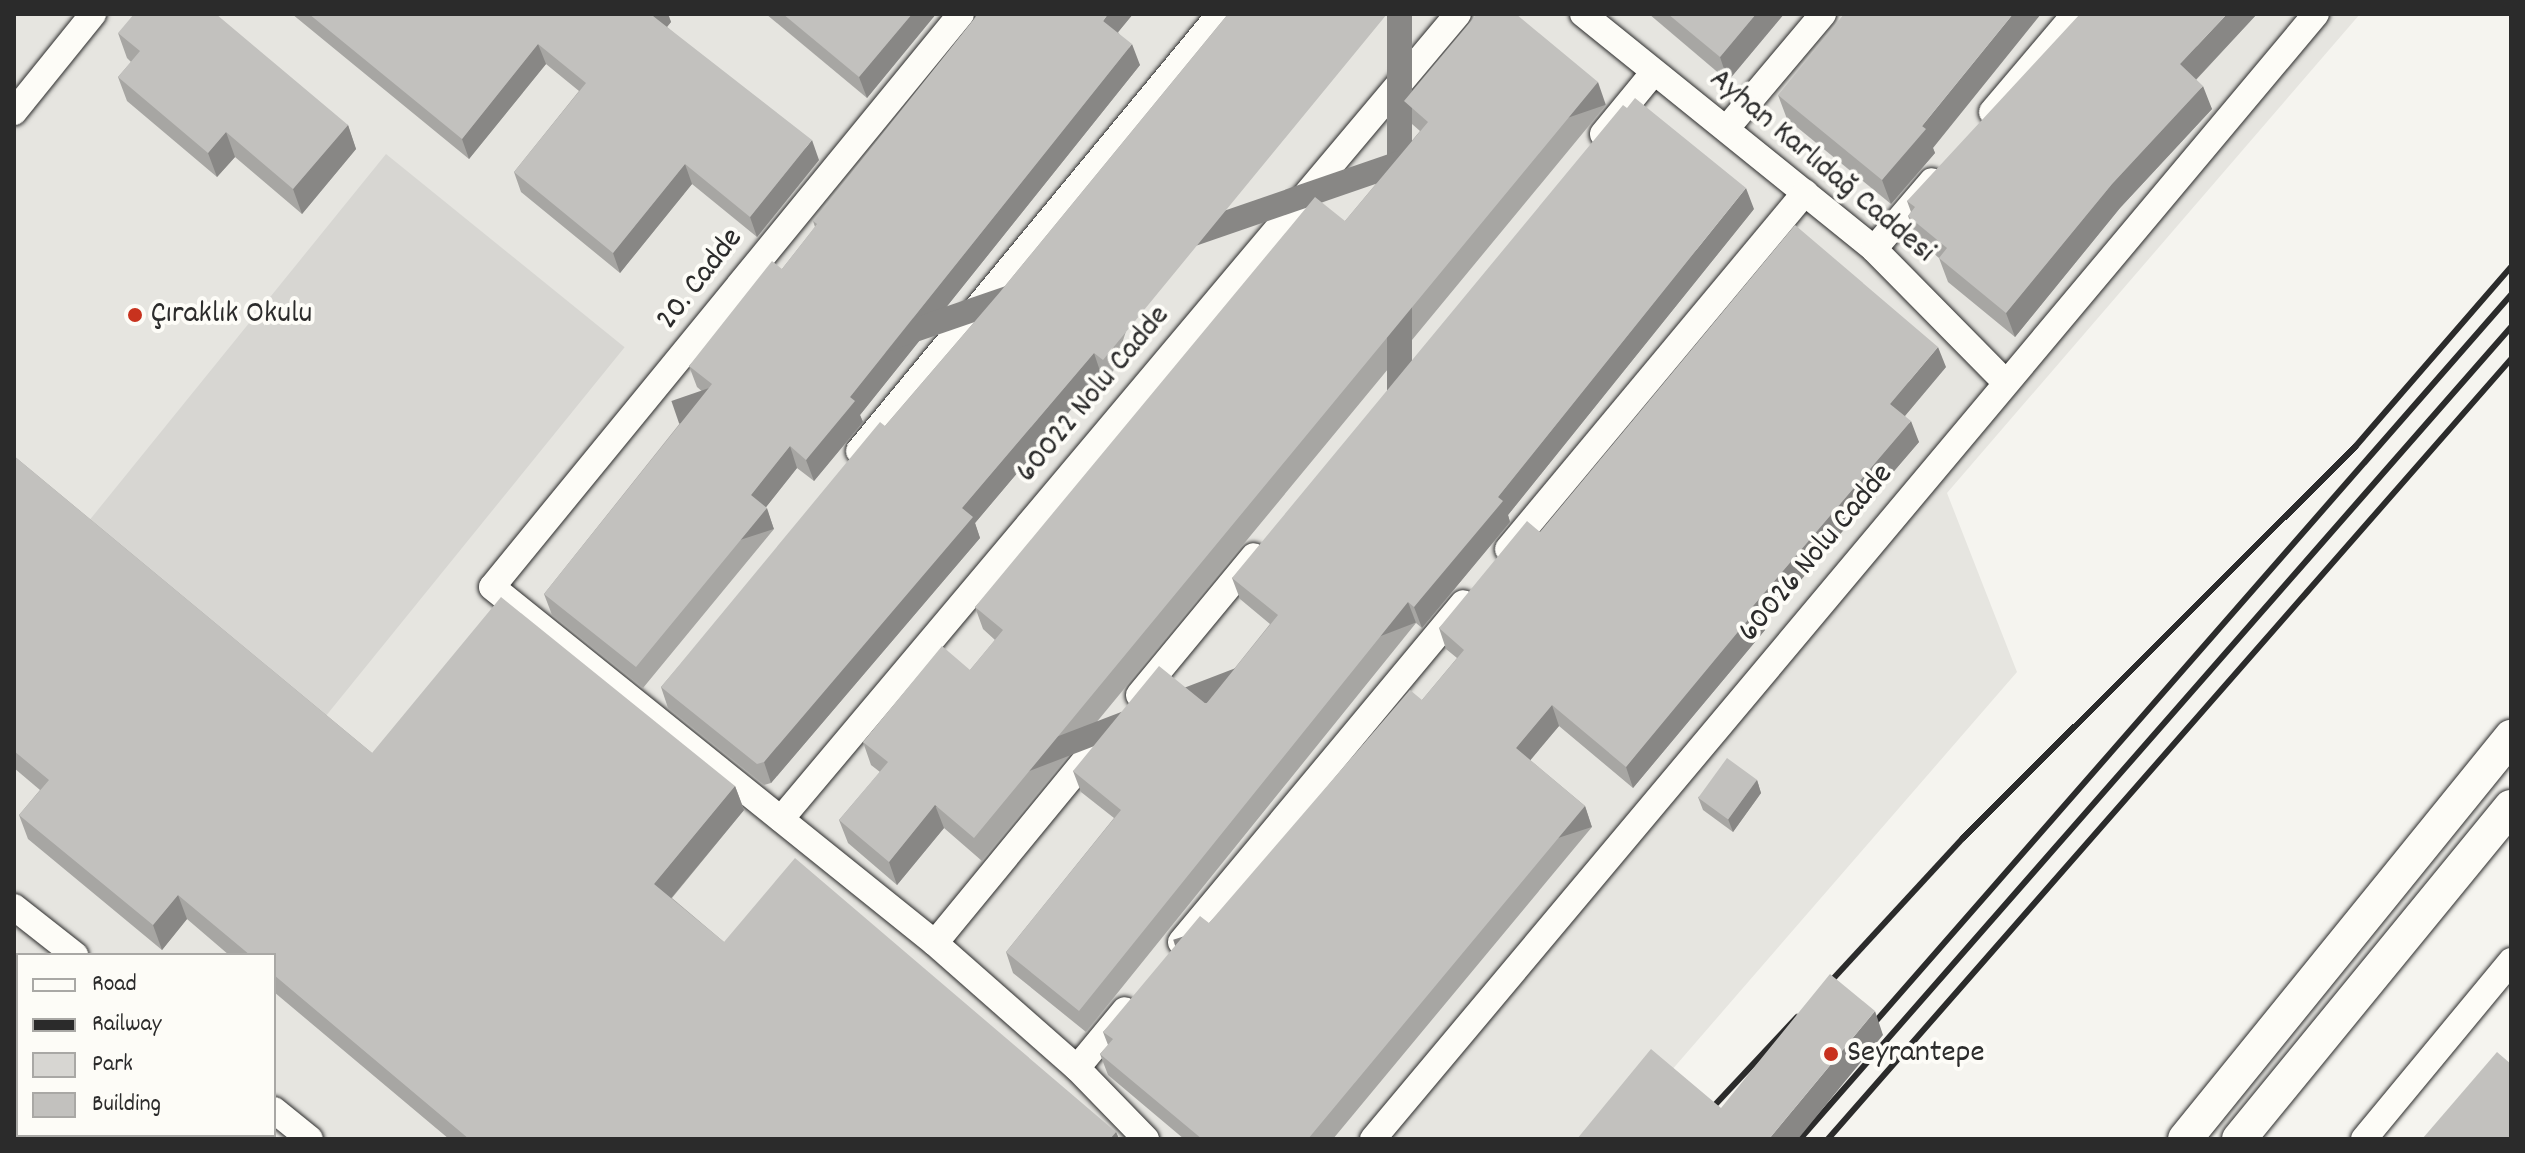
<!DOCTYPE html>
<meta charset="utf-8">
<style>
body{margin:0}
#map{position:relative;width:2525px;height:1153px;overflow:hidden;background:#f5f4ef;font-family:Dekko,sans-serif}
div>[style]{position:absolute}
[style*='--x']{left:calc(var(--x)*1px);top:calc(var(--y)*1px);width:calc(var(--w)*1px);rotate:calc(var(--a)*1deg)}
.built>*{inset:0;background:#e6e5e0}
.green>*{inset:0;background:#d7d6d2;transform-origin:0 0}
.roads{filter:drop-shadow(0 0 2px #2b2b2b) drop-shadow(0 0 2px #2b2b2b)}
.minor>*{height:26px;margin:-13px;padding:0 13px;transform-origin:13px;border-radius:13px;background:#fdfcf7}
.tertiary>*{height:34px;margin:-17px;padding:0 17px;transform-origin:17px;border-radius:17px;background:#fdfcf7}
.rail>*{height:6px;margin:-3px;padding:0 3px;transform-origin:3px;border-radius:3px;background:#2b2b2b}
.wall>*{inset:0;background:#a7a6a3}
.shaded-wall>*{inset:0;background:#888785;transform-origin:0 0}
.building>*{inset:0;background:#c2c1be;transform-origin:0 0}
.dots>*{width:22px;height:22px;translate:-50% -50%;box-sizing:border-box;border:4px solid #fdfcf7;border-radius:50%}
span{translate:-50% -50%;white-space:nowrap;text-align:center;line-height:1.15;-webkit-text-stroke:8px #fdfcf7;paint-order:stroke}
.street-label{font-size:32px;color:#2b2b2b}
.poi-label{font-size:32px;color:#2b2b2b}
.left{translate:0 -50%;text-align:left}
.frame{position:absolute;inset:0;border:16px solid #2b2b2b;pointer-events:none}
.legend{position:absolute;left:16px;top:953px;width:260px;height:184px;box-sizing:border-box;background:#fdfcf7;border:2px solid #a9a8a5;margin:0;padding:10px 14px;list-style:none;font-size:24px;color:#2b2b2b}
.legend li{display:flex;align-items:center;gap:16px;height:40px}
.legend b{width:40px;border:2px solid #a9a8a5}
</style>
<div id="map">
<div class="built">
<div style="clip-path:polygon(evenodd,14px 14px,2360px 14px,1947px 493px,2017px 672px,1612px 1139px,14px 1139px,14px 14px,18px 955px,274px 955px,274px 1135px,18px 1135px,18px 955px)"></div>
</div>
<div class="green">
<div style="left:386px;top:154px;width:307px;height:484px;rotate:39deg"></div>
</div>
<div class="roads">
<div class="minor">
<div style="--x:961;--y:14;--w:740;--a:129.3"></div>
<div style="--x:492;--y:587;--w:568;--a:38.79"></div>
<div style="--x:935;--y:943;--w:189;--a:41.4"></div>
<div style="--x:1077;--y:1068;--w:99;--a:45.8"></div>
<div style="--x:1583;--y:14;--w:374;--a:38.9"></div>
<div style="--x:1874;--y:249;--w:187;--a:45.4"></div>
<div style="--x:14;--y:112;--w:126;--a:-51.1"></div>
<div style="--x:1992;--y:112;--w:128;--a:-49.7"></div>
<div style="--x:1727;--y:128;--w:149;--a:-49.9"></div>
<div style="--x:1603;--y:134;--w:80;--a:-50.6"></div>
<div style="--x:1874;--y:249;--w:89;--a:-49.5"></div>
<div style="--x:859;--y:451;--w:567;--a:-50.44"></div>
<div style="--x:1508;--y:549;--w:464;--a:-50.2"></div>
<div style="--x:1139;--y:695;--w:180;--a:-50.4"></div>
<div style="--x:781;--y:819;--w:1052;--a:-49.94"></div>
<div style="--x:14;--y:907;--w:78;--a:38.2"></div>
<div style="--x:1181;--y:942;--w:441;--a:-50.2"></div>
<div style="--x:935;--y:943;--w:254;--a:-50.6"></div>
<div style="--x:1077;--y:1068;--w:75;--a:-50.4"></div>
<div style="--x:274;--y:1110;--w:46;--a:38.9"></div>
<div style="--x:1373;--y:1139;--w:1468;--a:-50.03"></div>
<div style="--x:2364;--y:1139;--w:231;--a:-50.4"></div>
</div>
<div class="tertiary">
<div style="--x:2185;--y:1139;--w:518;--a:-50.96"></div>
<div style="--x:2239;--y:1139;--w:429;--a:-50.7"></div>
</div>
</div>
<div class="rail">
<div style="--x:1819;--y:994;--w:212;--a:-47.3"></div>
<div style="--x:1963;--y:838;--w:554;--a:-44.93"></div>
<div style="--x:2355;--y:447;--w:238;--a:-49.1"></div>
<div style="--x:1862;--y:1037;--w:986;--a:-48.83"></div>
<div style="--x:1683;--y:1139;--w:167;--a:-46.9"></div>
<div style="--x:1800;--y:1139;--w:1079;--a:-48.79"></div>
<div style="--x:1828;--y:1139;--w:1037;--a:-48.79"></div>
</div>
<div class="wall">
<div style="clip-path:polygon(292px 14px,668px 14px,671px 22px,667px 27px,819px 160px,757px 237px,692px 184px,620px 273px,521px 192px,514px 172px,579px 91px,546px 64px,469px 159px)"></div>
<div style="clip-path:polygon(766px 14px,936px 14px,867px 98px)"></div>
<div style="clip-path:polygon(1133px 14px,1118px 32px,1140px 65px,860px 415px,863px 422px,814px 481px,797px 468px,766px 507px,774px 529px,643px 688px,552px 615px,544px 594px,704px 393px,697px 387px,689px 366px,782px 269px,815px 227px,813px 221px)"></div>
<div style="clip-path:polygon(1228px 14px,1110px 381px,1101px 374px,975px 523px,980px 538px,771px 783px,764px 785px,668px 708px,661px 687px,1000px 292px)"></div>
<div style="clip-path:polygon(1649px 14px,1784px 14px,1728px 81px)"></div>
<div style="clip-path:polygon(2257px 14px,2196px 80px,2212px 109px,2120px 208px,2015px 337px,1948px 282px,1939px 258px,1917px 239px,1908px 216px,1911px 212px,1907px 201px)"></div>
<div style="clip-path:polygon(118px 33px,348px 125px,356px 149px,302px 214px,235px 157px,217px 177px,127px 101px,118px 77px,131px 62px,127px 58px)"></div>
<div style="clip-path:polygon(1778px 95px,1933px 148px,1935px 153px,1891px 204px,1787px 119px)"></div>
<div style="clip-path:polygon(1404px 101px,1606px 105px,982px 861px,944px 828px,897px 885px,848px 843px,839px 820px,880px 772px,871px 765px,863px 742px,970px 670px,995px 640px,983px 629px,975px 607px,1345px 221px,1420px 131px,1412px 124px)"></div>
<div style="clip-path:polygon(1754px 209px,1508px 515px,1510px 522px,1422px 628px,1416px 623px,1086px 1032px,1013px 973px,1006px 952px,1114px 818px,1081px 792px,1073px 771px,1206px 704px,1270px 624px,1240px 599px,1232px 578px)"></div>
<div style="clip-path:polygon(1946px 367px,1905px 416px,1919px 442px,1763px 624px,1765px 630px,1633px 788px,1559px 726px,1530px 760px,1585px 806px,1592px 827px,1333px 1139px,1184px 1139px,1108px 1075px,1100px 1054px,1108px 1045px,1103px 1032px,1209px 923px,1422px 700px,1457px 658px,1446px 649px,1439px 628px,1540px 532px)"></div>
<div style="clip-path:polygon(14px 456px,372px 753px,735px 786px,744px 810px,672px 898px,724px 942px,1116px 1132px,1119px 1139px,449px 1139px,274px 992px,274px 955px,229px 955px,187px 919px,162px 950px,28px 839px,19px 815px,40px 790px,14px 768px)"></div>
<div style="clip-path:polygon(1757px 780px,1761px 793px,1733px 832px,1703px 810px,1698px 797px)"></div>
</div>
<div class="shaded-wall">
<div style="clip-path:polygon(654px 14px,668px 14px,671px 22px,660px 35px,653px 16px)"></div>
<div style="clip-path:polygon(912px 14px,936px 14px,867px 98px,859px 77px)"></div>
<div style="clip-path:polygon(1108px 14px,1133px 14px,1110px 42px,1103px 21px)"></div>
<div style="left:1387px;top:14px;width:25px;height:448px"></div>
<div style="clip-path:polygon(1756px 14px,1784px 14px,1728px 81px,1720px 57px)"></div>
<div style="clip-path:polygon(2013px 14px,2041px 14px,1933px 148px,1935px 153px,1891px 204px,1882px 180px,1922px 126px)"></div>
<div style="clip-path:polygon(2227px 14px,2257px 14px,2188px 88px,2180px 64px)"></div>
<div style="clip-path:polygon(538px 44px,546px 64px,469px 159px,462px 139px)"></div>
<div style="clip-path:polygon(1132px 44px,1140px 65px,860px 415px,863px 422px,814px 481px,806px 460px,850px 397px)"></div>
<div style="left:1598px;top:82px;width:24px;height:980px;rotate:71deg"></div>
<div style="clip-path:polygon(2203px 86px,2212px 109px,2120px 208px,2015px 337px,2006px 313px,2112px 184px)"></div>
<div style="clip-path:polygon(348px 125px,356px 149px,302px 214px,293px 189px)"></div>
<div style="clip-path:polygon(226px 132px,235px 157px,217px 177px,208px 153px)"></div>
<div style="clip-path:polygon(812px 140px,819px 160px,757px 237px,750px 217px)"></div>
<div style="clip-path:polygon(685px 164px,692px 184px,620px 273px,613px 253px)"></div>
<div style="clip-path:polygon(1746px 188px,1754px 209px,1508px 515px,1510px 522px,1422px 628px,1414px 607px,1498px 497px)"></div>
<div style="clip-path:polygon(1938px 347px,1946px 367px,1898px 424px,1890px 404px)"></div>
<div style="clip-path:polygon(1094px 353px,1101px 374px,975px 523px,980px 538px,771px 783px,764px 762px,962px 508px)"></div>
<div style="clip-path:polygon(1911px 421px,1919px 442px,1763px 624px,1765px 630px,1633px 788px,1626px 767px,1753px 606px)"></div>
<div style="clip-path:polygon(790px 446px,797px 468px,759px 516px,751px 495px)"></div>
<div style="left:767px;top:508px;width:22px;height:206px;rotate:72deg"></div>
<div style="left:1408px;top:602px;width:22px;height:525px;rotate:69deg"></div>
<div style="clip-path:polygon(1552px 705px,1559px 726px,1523px 769px,1516px 748px)"></div>
<div style="clip-path:polygon(1757px 780px,1761px 793px,1733px 832px,1728px 819px)"></div>
<div style="clip-path:polygon(735px 786px,744px 810px,663px 908px,654px 884px)"></div>
<div style="clip-path:polygon(935px 805px,944px 828px,897px 885px,889px 862px)"></div>
<div style="left:1585px;top:806px;width:22px;height:433px;rotate:72deg"></div>
<div style="clip-path:polygon(178px 895px,187px 919px,162px 950px,153px 925px)"></div>
<div style="clip-path:polygon(1875px 1011px,1883px 1035px,1798px 1139px,1769px 1139px)"></div>
<div style="clip-path:polygon(1116px 1132px,1119px 1139px,1110px 1139px)"></div>
</div>
<div class="building">
<div style="clip-path:polygon(134px 14px,216px 14px,348px 125px,293px 189px,226px 132px,208px 153px,118px 77px,140px 51px,118px 33px)"></div>
<div style="clip-path:polygon(309px 14px,654px 14px,653px 16px,812px 140px,750px 217px,685px 164px,613px 253px,514px 172px,586px 83px,538px 44px,462px 139px)"></div>
<div style="clip-path:polygon(783px 14px,912px 14px,859px 77px)"></div>
<div style="clip-path:polygon(978px 14px,1108px 14px,1103px 21px,1132px 44px,850px 397px,855px 401px,806px 460px,790px 446px,751px 495px,767px 508px,636px 667px,544px 594px,712px 384px,689px 366px,772px 261px,782px 269px,817px 224px,813px 221px)"></div>
<div style="clip-path:polygon(1228px 14px,1387px 14px,1103px 360px,1094px 353px,962px 508px,973px 517px,764px 762px,757px 764px,661px 687px,880px 422px,885px 426px,1000px 292px)"></div>
<div style="clip-path:polygon(1477px 14px,1516px 14px,1598px 82px,974px 838px,935px 805px,889px 862px,839px 820px,888px 762px,863px 742px,942px 646px,970px 670px,1003px 630px,975px 607px,1315px 197px,1345px 221px,1428px 122px,1404px 101px)"></div>
<div style="clip-path:polygon(1668px 14px,1756px 14px,1720px 57px)"></div>
<div style="clip-path:polygon(1844px 14px,2013px 14px,1922px 126px,1926px 129px,1882px 180px,1778px 95px)"></div>
<div style="clip-path:polygon(2080px 14px,2227px 14px,2180px 64px,2203px 86px,2112px 184px,2006px 313px,1939px 258px,1947px 248px,1908px 216px,1915px 207px,1907px 201px)"></div>
<div style="clip-path:polygon(1635px 98px,1746px 188px,1498px 497px,1503px 501px,1414px 607px,1408px 602px,1079px 1011px,1006px 952px,1121px 810px,1073px 771px,1159px 666px,1206px 704px,1278px 615px,1232px 578px,1623px 105px,1627px 108px)"></div>
<div style="clip-path:polygon(1795px 225px,1938px 347px,1890px 404px,1911px 421px,1753px 606px,1757px 609px,1626px 767px,1552px 705px,1516px 748px,1585px 806px,1308px 1139px,1202px 1139px,1100px 1054px,1113px 1039px,1103px 1032px,1200px 916px,1209px 923px,1410px 690px,1422px 700px,1464px 650px,1439px 628px,1527px 521px,1540px 532px)"></div>
<div style="clip-path:polygon(14px 456px,372px 753px,501px 597px,735px 786px,654px 884px,724px 942px,795px 858px,1116px 1132px,1110px 1139px,469px 1139px,274px 975px,274px 955px,250px 955px,178px 895px,153px 925px,19px 815px,49px 780px,14px 751px)"></div>
<div style="left:1727px;top:758px;width:37px;height:49px;rotate:36deg"></div>
<div style="clip-path:polygon(1830px 974px,1875px 1011px,1769px 1139px,1577px 1139px,1651px 1049px,1721px 1108px)"></div>
<div style="clip-path:polygon(2497px 1052px,2511px 1064px,2511px 1139px,2423px 1138px)"></div>
</div>
<div class="dots">
<div style="left:135px;top:315px;background:#c8321e"></div>
<div style="left:1831px;top:1054px;background:#c8321e"></div>
</div>
<div class="street-label">
<span style="left:1821px;top:167px;rotate:40deg">Ayhan Karlıdağ Caddesi</span>
<span style="left:701px;top:280px;rotate:-52deg">20. Cadde</span>
<span style="left:1094px;top:395px;rotate:-50deg">60022 Nolu Cadde</span>
<span style="left:1817px;top:554px;rotate:-50deg">60026 Nolu Cadde</span>
</div>
<div class="poi-label">
<span class="left" style="left:151px;top:315px">Çıraklık Okulu</span>
<span class="left" style="left:1847px;top:1054px">Seyrantepe</span>
</div>
<div class="frame"></div>
<ul class="legend">
<li><b style="height:10px;background:#fdfcf7"></b>Road</li>
<li><b style="height:10px;background:#2b2b2b"></b>Railway</li>
<li><b style="height:22px;background:#d7d6d2"></b>Park</li>
<li><b style="height:22px;background:#c2c1be"></b>Building</li>
</ul>
</div>
